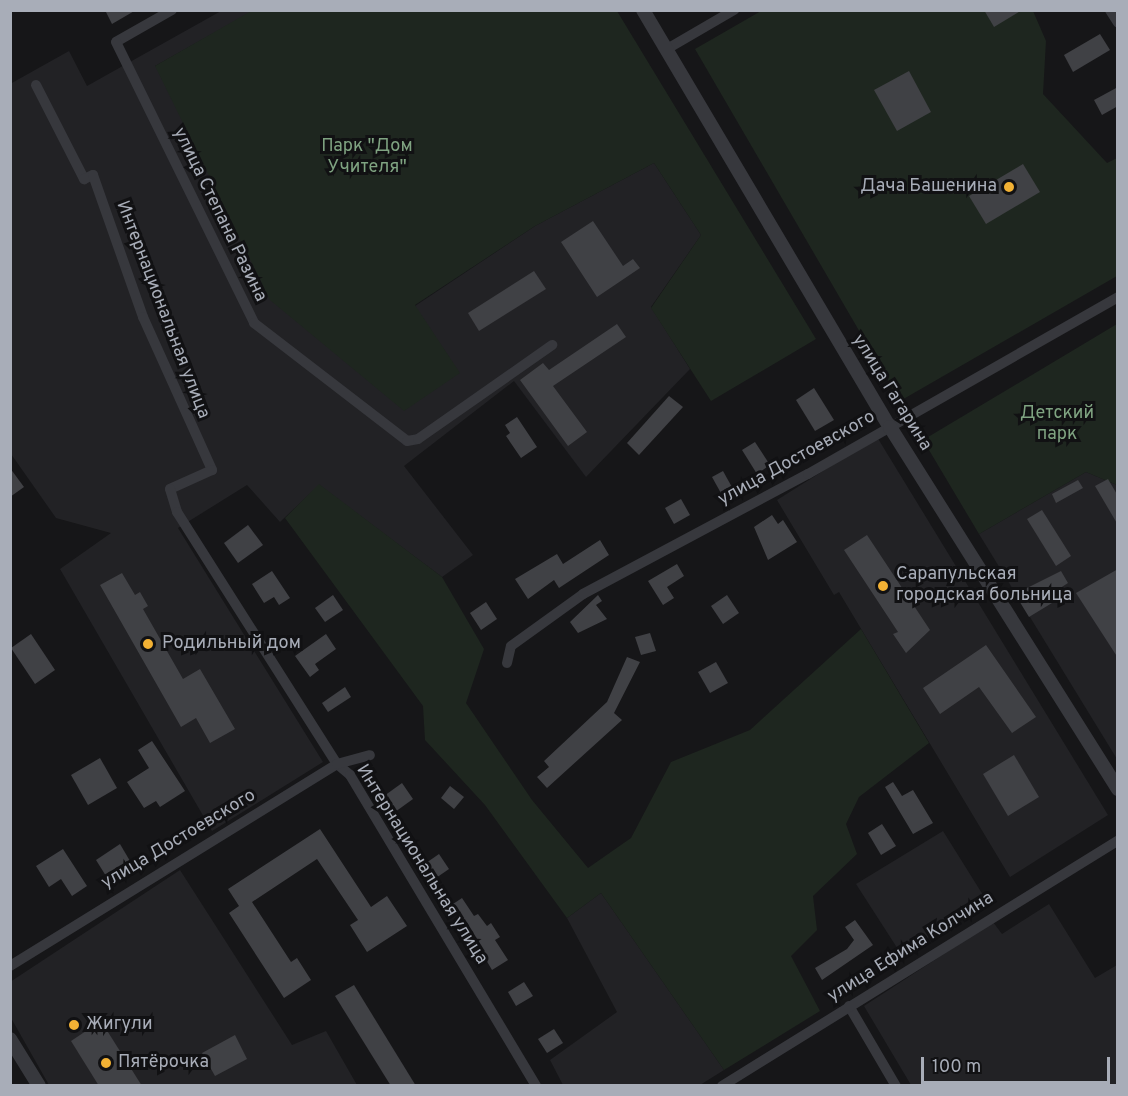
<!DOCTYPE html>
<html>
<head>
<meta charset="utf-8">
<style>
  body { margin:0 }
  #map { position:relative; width:1128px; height:1096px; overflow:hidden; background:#161618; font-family:Overpass,sans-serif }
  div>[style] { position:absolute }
  .built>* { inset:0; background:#222225 }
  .green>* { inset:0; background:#1e261f }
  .building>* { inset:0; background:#404145 }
  .minor>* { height:10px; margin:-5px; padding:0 5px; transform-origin:5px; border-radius:5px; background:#37383d }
  .tertiary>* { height:14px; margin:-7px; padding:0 7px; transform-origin:7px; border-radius:7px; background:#37383d }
  .dots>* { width:16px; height:16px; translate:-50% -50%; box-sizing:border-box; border:3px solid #111113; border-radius:50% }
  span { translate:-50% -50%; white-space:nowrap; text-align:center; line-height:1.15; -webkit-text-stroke:6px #111113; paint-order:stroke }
  .park-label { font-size:18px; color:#7fa381 }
  .poi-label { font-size:18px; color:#a8adb8 }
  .right { translate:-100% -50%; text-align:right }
  .left { translate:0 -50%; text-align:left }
  .street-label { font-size:18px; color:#a8adb8 }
  .frame { position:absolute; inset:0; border:12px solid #a8adb8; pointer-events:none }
  .scale { position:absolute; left:921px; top:1057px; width:189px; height:27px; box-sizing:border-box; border:3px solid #a8adb8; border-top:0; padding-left:8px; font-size:18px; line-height:21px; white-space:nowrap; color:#a8adb8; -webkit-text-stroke:4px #111113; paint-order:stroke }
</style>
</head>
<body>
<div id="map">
  <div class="built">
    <div style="clip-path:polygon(221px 11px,253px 11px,155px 66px,415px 306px,535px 226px,654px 163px,701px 235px,651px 307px,690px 369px,586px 477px,514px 381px,404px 466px,473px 555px,442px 577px,319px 485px,280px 522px,247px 485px,178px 528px,323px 762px,212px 831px,60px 569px,111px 533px,56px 518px,11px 454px,10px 84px,69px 51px,87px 86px)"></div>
    <div style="clip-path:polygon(877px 437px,1108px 815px,1010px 877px,839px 592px,834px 595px,777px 500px)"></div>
    <div style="clip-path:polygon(1086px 472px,1117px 485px,1117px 759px,979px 534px)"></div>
    <div style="clip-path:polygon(943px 831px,983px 895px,903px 957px,856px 884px)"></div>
    <div style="clip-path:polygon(180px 870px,292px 1045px,326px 1031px,357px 1085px,49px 1085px,11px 1018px,10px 982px)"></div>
    <div style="clip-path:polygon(601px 893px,724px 1070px,700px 1085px,563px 1085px,550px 1060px,617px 1012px,567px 918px)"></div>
    <div style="clip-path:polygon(1049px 904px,1095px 978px,1117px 965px,1117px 1085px,911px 1085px,864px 1006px,993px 922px,1002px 934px)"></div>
  </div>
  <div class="green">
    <div style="clip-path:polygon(253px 10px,617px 11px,816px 339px,711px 401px,651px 308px,701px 235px,654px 163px,535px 226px,415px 305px,460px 373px,404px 411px,270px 300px,155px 66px)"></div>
    <div style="clip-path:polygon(761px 11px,1033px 11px,1046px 41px,1043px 94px,1107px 163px,1117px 158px,1117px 276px,900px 401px,695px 49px)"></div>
    <div style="clip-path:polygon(1117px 324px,1117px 485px,1086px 472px,979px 534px,923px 440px)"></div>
    <div style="clip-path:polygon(319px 484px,442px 577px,484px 649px,466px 703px,532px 800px,588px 868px,631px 838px,671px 762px,750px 730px,861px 629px,929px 743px,859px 797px,846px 824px,857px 854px,813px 896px,817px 930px,791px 956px,820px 1011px,724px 1070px,601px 893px,567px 918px,485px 805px,425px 740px,423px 706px,285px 518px)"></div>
  </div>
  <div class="building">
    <div style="clip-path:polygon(105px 10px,136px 10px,112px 24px)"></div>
    <div style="clip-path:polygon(984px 10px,1022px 10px,994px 27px)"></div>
    <div style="clip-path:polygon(1100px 34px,1110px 50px,1073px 72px,1064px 55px)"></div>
    <div style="clip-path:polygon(909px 71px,931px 112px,897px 131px,874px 90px)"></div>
    <div style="clip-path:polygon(1118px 87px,1118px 106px,1102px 115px,1094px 100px)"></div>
    <div style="clip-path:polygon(1023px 164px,1040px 192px,986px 224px,969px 196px)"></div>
    <div style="clip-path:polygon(593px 221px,623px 266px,633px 259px,640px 268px,597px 297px,561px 242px)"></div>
    <div style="clip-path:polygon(534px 271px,546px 289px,479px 331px,468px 313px)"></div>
    <div style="clip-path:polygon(617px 324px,626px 337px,553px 386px,587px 432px,568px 446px,520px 380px,543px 363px,549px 370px)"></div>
    <div style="clip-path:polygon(814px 388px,834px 420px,815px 431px,796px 400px)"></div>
    <div style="clip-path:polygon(669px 396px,683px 407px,639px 455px,627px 443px)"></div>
    <div style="clip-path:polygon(517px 417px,537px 447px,521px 458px,506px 436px,510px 433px,505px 425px)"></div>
    <div style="clip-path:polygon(755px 442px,770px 465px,757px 474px,742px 450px)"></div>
    <div style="clip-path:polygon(10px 468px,24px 487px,10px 497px)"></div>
    <div style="clip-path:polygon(723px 471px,733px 489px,722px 495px,712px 477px)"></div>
    <div style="clip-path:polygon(1108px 479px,1118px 496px,1118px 525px,1095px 486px)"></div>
    <div style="clip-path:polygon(1078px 480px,1083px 488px,1056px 503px,1052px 494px)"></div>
    <div style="clip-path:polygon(681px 499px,690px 515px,674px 524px,665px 508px)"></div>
    <div style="clip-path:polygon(1042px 510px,1071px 556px,1056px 566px,1027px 519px)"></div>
    <div style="clip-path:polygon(772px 515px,778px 524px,783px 520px,797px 542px,768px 560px,754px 527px)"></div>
    <div style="clip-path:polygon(248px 525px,263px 545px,238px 563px,224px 543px)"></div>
    <div style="clip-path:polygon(867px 535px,930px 630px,906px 653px,893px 634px,898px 632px,844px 550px)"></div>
    <div style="clip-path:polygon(600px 540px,609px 555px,559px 588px,554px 580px,528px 599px,515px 579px,557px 554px,563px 564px)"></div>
    <div style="clip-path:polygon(677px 564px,684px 576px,667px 587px,674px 598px,663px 605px,648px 581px)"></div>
    <div style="clip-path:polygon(1118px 569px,1118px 658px,1076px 593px)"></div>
    <div style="clip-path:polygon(272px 571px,290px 598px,279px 605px,274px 597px,264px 603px,252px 584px)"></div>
    <div style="clip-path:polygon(1061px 571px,1068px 583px,1048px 596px,1052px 603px,1029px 617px,1015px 594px)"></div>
    <div style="clip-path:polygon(122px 573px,135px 595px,140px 592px,148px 606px,143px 609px,183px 679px,200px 669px,235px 729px,210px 743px,196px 718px,181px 727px,100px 585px)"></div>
    <div style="clip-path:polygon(333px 595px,343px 610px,325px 622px,315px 608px)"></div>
    <div style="clip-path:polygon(598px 595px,602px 601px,596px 605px,607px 619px,578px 633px,570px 622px)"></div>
    <div style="clip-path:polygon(727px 595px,739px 613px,723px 624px,711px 606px)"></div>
    <div style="clip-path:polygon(486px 602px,497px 619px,481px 630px,470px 613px)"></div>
    <div style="clip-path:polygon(650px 633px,656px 651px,641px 655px,635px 637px)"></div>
    <div style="clip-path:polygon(31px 634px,55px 670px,35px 684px,11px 648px)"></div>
    <div style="clip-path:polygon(326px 634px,336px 649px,315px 664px,319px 670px,310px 677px,295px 656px)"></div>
    <div style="clip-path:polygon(986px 645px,1036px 717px,1012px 733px,979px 687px,940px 714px,923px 688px)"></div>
    <div style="clip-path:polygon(627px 657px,640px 662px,614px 713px,622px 720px,547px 788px,537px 777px,549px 767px,544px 761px,607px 702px)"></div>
    <div style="clip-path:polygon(716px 662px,728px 683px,710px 693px,698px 672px)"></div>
    <div style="clip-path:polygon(345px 687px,351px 697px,328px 712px,322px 703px)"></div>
    <div style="clip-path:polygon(152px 741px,185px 791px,160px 807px,156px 801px,144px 808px,127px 782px,149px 768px,138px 750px)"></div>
    <div style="clip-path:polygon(1014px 755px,1039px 797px,1008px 816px,983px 774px)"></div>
    <div style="clip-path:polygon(100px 758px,117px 788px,88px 805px,71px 775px)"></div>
    <div style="clip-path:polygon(893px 782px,902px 796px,913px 790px,933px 823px,913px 834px,885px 787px)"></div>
    <div style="clip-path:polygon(402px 783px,413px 799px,395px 812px,384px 796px)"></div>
    <div style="clip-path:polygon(450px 786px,464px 797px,454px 809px,441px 798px)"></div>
    <div style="clip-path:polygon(882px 824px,896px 846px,881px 855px,868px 833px)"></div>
    <div style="clip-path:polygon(320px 829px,371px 907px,387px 896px,407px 926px,367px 952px,350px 925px,358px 920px,317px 859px,252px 902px,291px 962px,297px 958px,311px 980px,284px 998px,229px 913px,239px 906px,228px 889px)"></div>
    <div style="clip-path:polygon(120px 844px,130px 861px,106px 876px,96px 860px)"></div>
    <div style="clip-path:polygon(63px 849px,87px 886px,72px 896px,61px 879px,49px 887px,36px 866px)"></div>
    <div style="clip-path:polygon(439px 854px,449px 869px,436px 878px,426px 863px)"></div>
    <div style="clip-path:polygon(462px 898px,474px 916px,478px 914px,487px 926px,491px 923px,500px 937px,495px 940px,508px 960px,492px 970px,453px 904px)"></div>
    <div style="clip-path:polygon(855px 920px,873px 945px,822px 980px,815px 968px,847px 949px,854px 940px,845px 927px)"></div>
    <div style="clip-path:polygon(524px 982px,533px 996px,516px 1006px,508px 992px)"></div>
    <div style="clip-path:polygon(354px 985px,416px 1086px,391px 1086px,335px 996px)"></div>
    <div style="clip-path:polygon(101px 1021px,142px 1086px,99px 1086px,71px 1041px)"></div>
    <div style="clip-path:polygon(554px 1029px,563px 1043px,547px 1053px,538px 1039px)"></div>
    <div style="clip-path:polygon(235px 1035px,247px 1059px,215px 1076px,202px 1053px)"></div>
  </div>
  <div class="minor">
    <div style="left:172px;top:10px;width:64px;rotate:150.3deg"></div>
    <div style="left:116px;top:42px;width:313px;rotate:63.8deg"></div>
    <div style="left:254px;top:323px;width:193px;rotate:37.6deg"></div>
    <div style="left:407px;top:441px;width:11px;rotate:-10deg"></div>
    <div style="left:418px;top:439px;width:164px;rotate:-35deg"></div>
    <div style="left:1110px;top:10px;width:15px;rotate:58deg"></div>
    <div style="left:667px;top:49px;width:78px;rotate:-30.2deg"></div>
    <div style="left:36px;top:85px;width:106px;rotate:62.9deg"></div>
    <div style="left:84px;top:179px;width:10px;rotate:-24deg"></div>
    <div style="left:93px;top:175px;width:151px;rotate:70.6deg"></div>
    <div style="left:143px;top:317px;width:168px;rotate:65.7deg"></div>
    <div style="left:212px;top:470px;width:46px;rotate:155.7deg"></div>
    <div style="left:170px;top:489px;width:24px;rotate:73deg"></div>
    <div style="left:177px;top:512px;width:299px;rotate:57.6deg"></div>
    <div style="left:337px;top:764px;width:17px;rotate:40deg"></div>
    <div style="left:350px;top:775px;width:362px;rotate:59.1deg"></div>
    <div style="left:507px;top:663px;width:17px;rotate:-77deg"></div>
    <div style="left:511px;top:646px;width:89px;rotate:-35.8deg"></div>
    <div style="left:583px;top:594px;width:255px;rotate:-28.1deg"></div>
    <div style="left:808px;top:474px;width:357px;rotate:-29.7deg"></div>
    <div style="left:10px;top:966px;width:384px;rotate:-31.7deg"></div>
    <div style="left:337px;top:764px;width:34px;rotate:-15deg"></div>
    <div style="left:849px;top:1006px;width:93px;rotate:59.6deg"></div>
    <div style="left:722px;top:1086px;width:466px;rotate:-31.8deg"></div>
  </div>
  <div class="tertiary">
    <div style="left:643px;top:10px;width:485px;rotate:59.4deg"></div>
    <div style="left:890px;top:427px;width:428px;rotate:57.8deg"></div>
    <div style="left:10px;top:1039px;width:55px;rotate:58.3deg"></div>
  </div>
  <div class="dots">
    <div style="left:1009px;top:187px;background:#f2b134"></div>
    <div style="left:883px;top:586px;background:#f2b134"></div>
    <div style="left:148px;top:644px;background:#f2b134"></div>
    <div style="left:74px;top:1025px;background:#f2b134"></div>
    <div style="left:106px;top:1063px;background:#f2b134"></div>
  </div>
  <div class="park-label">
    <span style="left:367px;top:158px">Парк "Дом<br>Учителя"</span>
    <span style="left:1057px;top:425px">Детский<br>парк</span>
  </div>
  <div class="poi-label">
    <span class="right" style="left:997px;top:187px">Дача Башенина</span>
    <span class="left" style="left:896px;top:586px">Сарапульская<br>городская больница</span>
    <span class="left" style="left:162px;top:644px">Родильный дом</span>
    <span class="left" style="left:86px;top:1025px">Жигули</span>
    <span class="left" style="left:118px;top:1063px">Пятёрочка</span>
  </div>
  <div class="street-label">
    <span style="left:219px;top:215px;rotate:64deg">улица Степана Разина</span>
    <span style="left:162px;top:310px;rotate:69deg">Интернациональная улица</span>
    <span style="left:891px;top:393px;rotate:58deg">улица Гагарина</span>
    <span style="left:797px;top:459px;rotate:-29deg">улица Достоевского</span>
    <span style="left:179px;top:840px;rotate:-31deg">улица Достоевского</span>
    <span style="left:421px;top:865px;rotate:58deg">Интернациональная улица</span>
    <span style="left:911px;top:948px;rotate:-32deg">улица Ефима Колчина</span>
  </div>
  <div class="frame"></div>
  <div class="scale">100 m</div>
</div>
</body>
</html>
